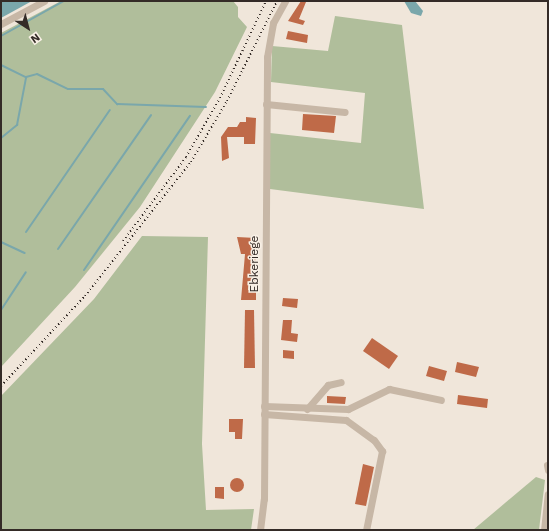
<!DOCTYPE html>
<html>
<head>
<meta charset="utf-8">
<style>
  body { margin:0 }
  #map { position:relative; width:549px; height:531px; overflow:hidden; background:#f0e6da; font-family:"Work Sans",sans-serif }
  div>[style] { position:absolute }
  .green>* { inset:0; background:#b0be9b }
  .water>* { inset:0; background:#7aa7ab }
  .stream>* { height:2px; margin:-1px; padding:0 1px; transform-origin:1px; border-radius:1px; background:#7aa7ab }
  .building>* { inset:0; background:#bf6a48 }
  .round { border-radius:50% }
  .minor>* { height:7px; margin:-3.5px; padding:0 3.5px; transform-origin:3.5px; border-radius:3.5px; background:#c7b7a6 }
  .rail>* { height:2px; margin-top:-1px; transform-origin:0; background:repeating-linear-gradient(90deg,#342b27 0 1px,transparent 0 4px) }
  span { translate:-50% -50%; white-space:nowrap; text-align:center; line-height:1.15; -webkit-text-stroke:3px #f8f0e5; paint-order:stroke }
  .street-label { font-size:12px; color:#342b27 }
  .frame { position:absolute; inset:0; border:2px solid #342b27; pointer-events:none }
  .north { position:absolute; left:8px; top:8px; width:40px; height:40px; -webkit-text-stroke:3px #f8f0e5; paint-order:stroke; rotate:144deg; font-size:11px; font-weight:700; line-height:16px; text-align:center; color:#342b27 }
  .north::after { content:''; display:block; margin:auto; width:14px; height:18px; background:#342b27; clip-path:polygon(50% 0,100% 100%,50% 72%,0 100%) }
</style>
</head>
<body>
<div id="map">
  <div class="green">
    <div style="clip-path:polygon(61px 1px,233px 1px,238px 7px,238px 17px,247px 27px,215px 92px,140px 207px,75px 287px,1px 367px,1px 33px)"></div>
    <div style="clip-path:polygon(335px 16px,402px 25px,424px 209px,270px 189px,270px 133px,361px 143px,365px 93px,271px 82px,272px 46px,328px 51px)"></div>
    <div style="clip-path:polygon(142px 236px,208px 237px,202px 444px,206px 510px,254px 509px,251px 530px,1px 530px,1px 396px,94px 299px)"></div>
    <div style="clip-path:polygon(536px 477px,545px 480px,539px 530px,473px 530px)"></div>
  </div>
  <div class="water">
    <div style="clip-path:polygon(1px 1px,32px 1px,1px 18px)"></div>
    <div style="clip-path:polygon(404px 1px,415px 1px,423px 11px,421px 16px,411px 13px)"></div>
  </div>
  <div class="stream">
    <div style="left:1px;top:36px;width:72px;rotate:-29.1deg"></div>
    <div style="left:1px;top:65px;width:28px;rotate:26deg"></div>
    <div style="left:26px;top:77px;width:11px;rotate:-15deg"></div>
    <div style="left:37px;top:74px;width:34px;rotate:26deg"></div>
    <div style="left:68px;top:89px;width:35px"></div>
    <div style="left:103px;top:89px;width:21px;rotate:47deg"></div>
    <div style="left:117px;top:104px;width:89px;rotate:1.9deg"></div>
    <div style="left:1px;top:138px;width:21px;rotate:-39deg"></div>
    <div style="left:17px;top:125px;width:48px;rotate:-79.2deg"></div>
    <div style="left:26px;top:232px;width:148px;rotate:-55.5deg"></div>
    <div style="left:1px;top:242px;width:26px;rotate:25deg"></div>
    <div style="left:58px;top:249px;width:163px;rotate:-55.2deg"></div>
    <div style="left:84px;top:270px;width:187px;rotate:-55.5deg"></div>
    <div style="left:1px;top:310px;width:45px;rotate:-56.7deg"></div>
  </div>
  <div class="building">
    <div style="clip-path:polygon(301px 1px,306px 2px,299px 19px,305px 21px,303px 25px,288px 21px)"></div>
    <div style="clip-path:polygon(288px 31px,308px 35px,307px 43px,286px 39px)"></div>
    <div style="clip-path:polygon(303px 114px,336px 116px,334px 133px,302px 130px)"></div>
    <div style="clip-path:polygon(246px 117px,256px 118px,255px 144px,244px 144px,244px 137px,227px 137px,229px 158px,222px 161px,221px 137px,228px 127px,237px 127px,240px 122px,246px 122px)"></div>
    <div style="clip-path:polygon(237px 237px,256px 238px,255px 281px,249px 281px,248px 290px,256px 290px,256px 300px,241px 300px,245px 254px,241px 254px)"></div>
    <div style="clip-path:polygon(283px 298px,298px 299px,297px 308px,282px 306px)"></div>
    <div style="clip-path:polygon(245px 310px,254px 310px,255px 368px,244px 368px)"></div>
    <div style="clip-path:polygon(283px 320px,292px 320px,291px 333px,298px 334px,297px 342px,281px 340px)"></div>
    <div style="clip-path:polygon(372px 338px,398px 356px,389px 369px,363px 351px)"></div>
    <div style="clip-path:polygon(283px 350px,294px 351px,294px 359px,283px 358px)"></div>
    <div style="clip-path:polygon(457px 362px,479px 367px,476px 377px,455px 372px)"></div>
    <div style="clip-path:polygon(429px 366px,447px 371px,444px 381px,426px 376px)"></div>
    <div style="clip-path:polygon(458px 395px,488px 399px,487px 408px,457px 404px)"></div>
    <div style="clip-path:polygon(327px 396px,346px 397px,345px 404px,327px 403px)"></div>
    <div style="clip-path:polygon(229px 419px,243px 419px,242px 439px,235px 439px,235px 432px,229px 432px)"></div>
    <div style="clip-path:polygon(363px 464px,374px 467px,366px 506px,355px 504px)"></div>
    <div class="round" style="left:230px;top:478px;width:14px;height:14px"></div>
    <div style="clip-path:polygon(215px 487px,224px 487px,224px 499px,215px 498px)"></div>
  </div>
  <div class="minor">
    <div style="left:1px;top:24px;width:49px;rotate:-28.1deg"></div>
    <div style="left:266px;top:104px;width:79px;rotate:5.8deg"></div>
    <div style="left:264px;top:406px;width:84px;rotate:2deg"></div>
    <div style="left:348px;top:409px;width:46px;rotate:-26deg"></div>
    <div style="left:389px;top:389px;width:53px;rotate:11.9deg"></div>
    <div style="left:307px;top:409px;width:32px;rotate:-49deg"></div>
    <div style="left:328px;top:385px;width:13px;rotate:-13deg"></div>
    <div style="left:264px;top:414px;width:82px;rotate:4.2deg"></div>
    <div style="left:346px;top:420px;width:34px;rotate:36deg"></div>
    <div style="left:374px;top:440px;width:14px;rotate:54deg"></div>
    <div style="left:382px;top:451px;width:81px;rotate:101.4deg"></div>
    <div style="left:547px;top:465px;width:5px;rotate:79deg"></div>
    <div style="left:260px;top:530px;width:31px;rotate:-83deg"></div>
    <div style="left:264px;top:499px;width:442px;rotate:-89.6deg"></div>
    <div style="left:267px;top:57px;width:35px;rotate:-80deg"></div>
    <div style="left:273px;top:23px;width:25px;rotate:-61deg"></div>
    <div style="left:544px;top:530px;width:36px;rotate:-84deg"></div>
  </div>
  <div class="rail">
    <div style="left:123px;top:241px;width:105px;rotate:-53.1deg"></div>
    <div style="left:186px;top:157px;width:68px;rotate:-60deg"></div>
    <div style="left:220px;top:98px;width:107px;rotate:-64.6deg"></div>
    <div style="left:1px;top:386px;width:123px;rotate:-47deg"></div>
    <div style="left:85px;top:296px;width:171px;rotate:-51.7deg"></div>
    <div style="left:191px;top:162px;width:71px;rotate:-59.5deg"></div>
    <div style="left:227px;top:101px;width:112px;rotate:-63.4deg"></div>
  </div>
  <div class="street-label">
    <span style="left:255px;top:264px;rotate:-90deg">Ebkeriege</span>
  </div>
  <div class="frame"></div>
  <div class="north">N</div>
</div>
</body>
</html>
